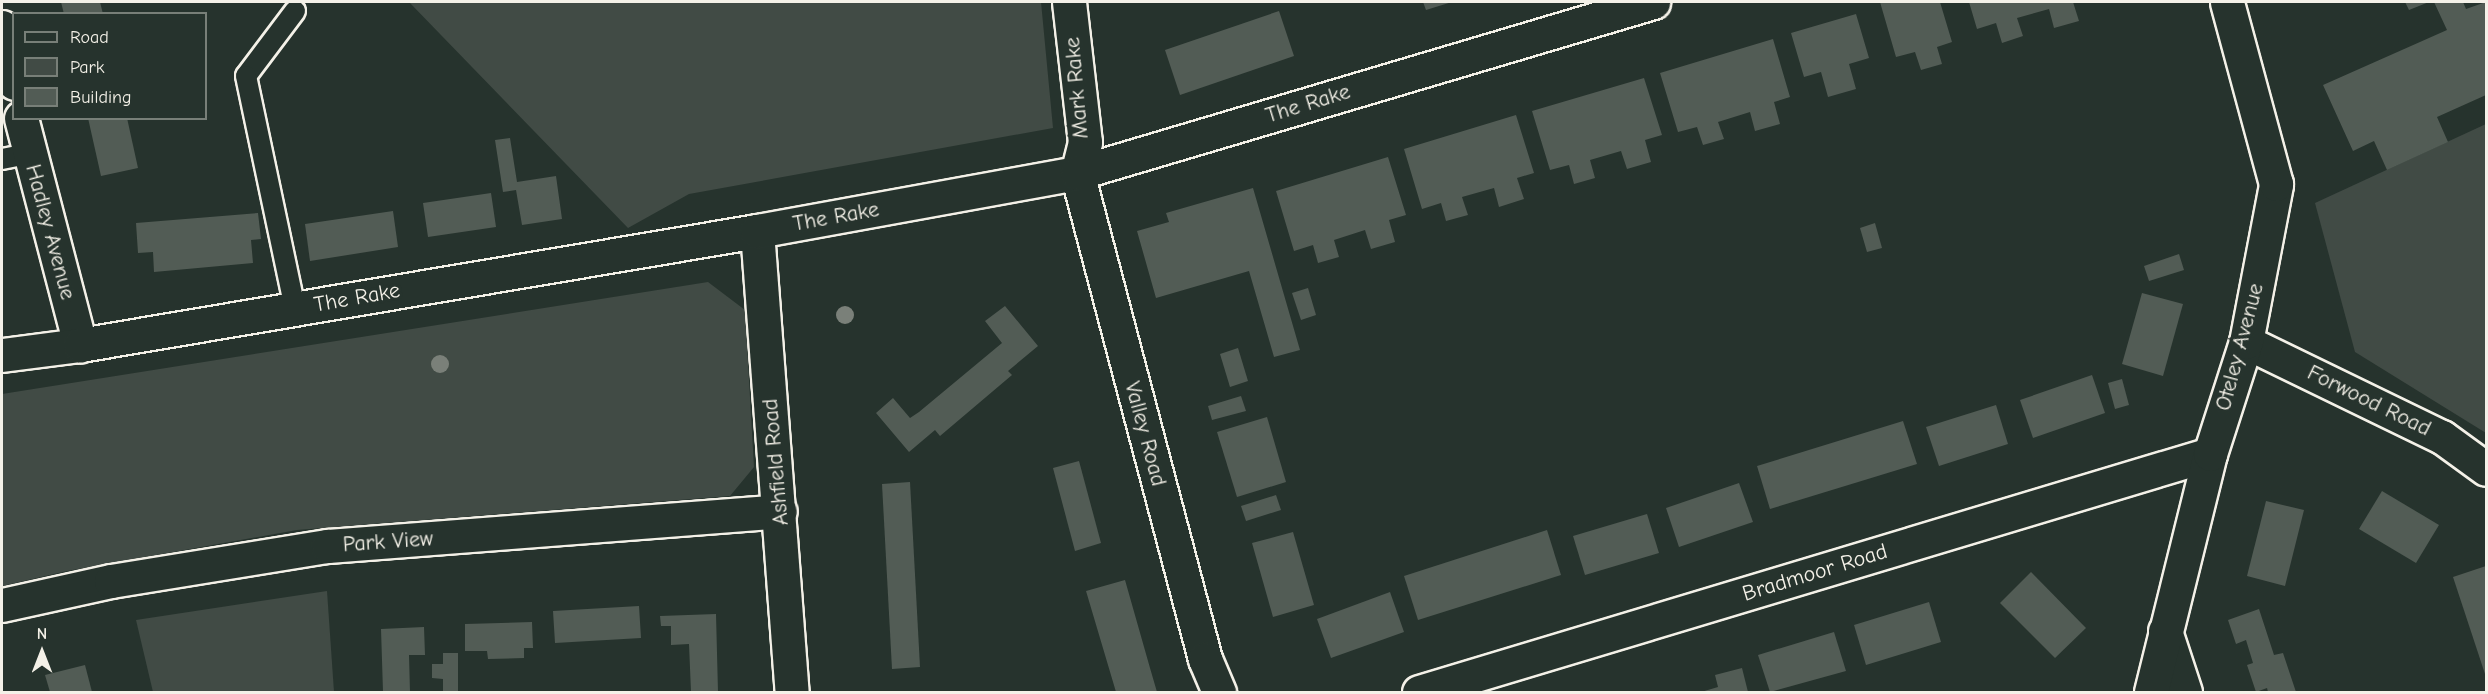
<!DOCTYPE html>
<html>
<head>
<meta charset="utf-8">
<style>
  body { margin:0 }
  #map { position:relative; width:2488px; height:694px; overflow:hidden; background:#26332d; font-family:"Comic Neue",sans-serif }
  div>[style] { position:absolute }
  .green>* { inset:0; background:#414b45 }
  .building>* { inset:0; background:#525c55 }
  .roads { filter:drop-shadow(2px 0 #f4f1e8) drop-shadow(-2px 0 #f4f1e8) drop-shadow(0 2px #f4f1e8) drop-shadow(0 -2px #f4f1e8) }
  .lane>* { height:20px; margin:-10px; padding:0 10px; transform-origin:10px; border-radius:10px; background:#26332d }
  .street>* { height:33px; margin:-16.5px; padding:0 16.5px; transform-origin:16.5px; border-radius:16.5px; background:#26332d }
  .trees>* { width:18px; height:18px; margin:-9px; border-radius:50%; background:#7a8079 }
  span { translate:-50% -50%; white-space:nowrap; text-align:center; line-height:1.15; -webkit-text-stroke:6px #26332d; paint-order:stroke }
  .street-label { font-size:22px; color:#f4f1e8 }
  .frame { position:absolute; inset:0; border:3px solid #f4f1e8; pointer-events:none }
  .legend { position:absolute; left:12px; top:12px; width:195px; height:108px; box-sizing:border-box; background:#26332d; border:2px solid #787f78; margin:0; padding:8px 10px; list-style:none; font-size:18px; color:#f4f1e8 }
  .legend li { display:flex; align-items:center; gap:12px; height:30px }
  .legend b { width:30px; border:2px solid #787f78 }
  .north { position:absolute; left:12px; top:622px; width:60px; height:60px; -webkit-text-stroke:4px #26332d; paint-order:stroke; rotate:0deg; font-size:16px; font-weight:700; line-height:24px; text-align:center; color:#f4f1e8 }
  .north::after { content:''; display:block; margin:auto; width:21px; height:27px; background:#f4f1e8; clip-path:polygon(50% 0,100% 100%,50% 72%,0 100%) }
</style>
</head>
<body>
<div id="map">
  <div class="green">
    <div style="clip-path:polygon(409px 2px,1041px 2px,1053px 128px,689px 194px,628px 228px)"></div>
    <div style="clip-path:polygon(2486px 124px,2486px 433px,2355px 352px,2315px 203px)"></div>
    <div style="clip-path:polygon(708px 282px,745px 310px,754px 467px,730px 496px,297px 530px,67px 571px,2px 586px,2px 394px)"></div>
    <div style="clip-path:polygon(327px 591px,334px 692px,153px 692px,136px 620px)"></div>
  </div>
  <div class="building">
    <div style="clip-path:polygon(61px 2px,100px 2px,103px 14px,64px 14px)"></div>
    <div style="clip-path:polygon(1423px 2px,1452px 2px,1426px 10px)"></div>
    <div style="clip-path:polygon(1880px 2px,1940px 2px,1952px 42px,1937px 47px,1942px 64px,1921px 70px,1915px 52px,1896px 57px)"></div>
    <div style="clip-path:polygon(1969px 2px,2073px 2px,2079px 21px,2054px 28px,2049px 9px,2017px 18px,2023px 36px,2002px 43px,1996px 23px,1977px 29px)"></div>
    <div style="clip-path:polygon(2405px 2px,2429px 2px,2409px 10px)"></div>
    <div style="clip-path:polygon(2434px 2px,2463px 2px,2466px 9px,2486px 2px,2486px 95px,2437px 117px,2448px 142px,2387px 170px,2374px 141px,2353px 151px,2323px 85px,2447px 30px)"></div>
    <div style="clip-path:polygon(1279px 11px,1294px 56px,1180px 95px,1165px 50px)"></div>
    <div style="clip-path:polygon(1856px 14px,1869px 58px,1849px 64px,1856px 89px,1828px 97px,1821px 72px,1804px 77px,1791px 33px)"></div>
    <div style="clip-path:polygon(1773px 39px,1790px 97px,1774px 102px,1780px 124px,1755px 131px,1750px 112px,1718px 122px,1724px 139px,1703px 145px,1697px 127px,1678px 132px,1660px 73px)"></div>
    <div style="clip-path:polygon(1644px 78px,1662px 135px,1645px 140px,1651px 162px,1627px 169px,1621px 151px,1590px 160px,1595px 178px,1574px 184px,1569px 165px,1550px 170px,1532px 111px)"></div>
    <div style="clip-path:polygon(1516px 115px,1534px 173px,1517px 178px,1524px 199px,1499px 207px,1494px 188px,1462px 197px,1468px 215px,1446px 221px,1441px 203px,1422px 209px,1404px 149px)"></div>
    <div style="clip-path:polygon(88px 118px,127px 118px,138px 168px,101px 176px)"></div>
    <div style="clip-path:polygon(510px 138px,517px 182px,556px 176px,562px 219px,522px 225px,516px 190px,503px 192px,495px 140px)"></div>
    <div style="clip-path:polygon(1388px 157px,1406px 215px,1389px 220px,1395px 242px,1371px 249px,1365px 230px,1334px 240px,1339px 257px,1318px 263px,1313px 245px,1294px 251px,1276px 191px)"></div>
    <div style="clip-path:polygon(1253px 188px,1300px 350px,1274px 357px,1249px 271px,1156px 298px,1137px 231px,1169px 222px,1166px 213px)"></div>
    <div style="clip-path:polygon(491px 193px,496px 227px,428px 237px,423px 203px)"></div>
    <div style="clip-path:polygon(393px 211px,398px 247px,310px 261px,305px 224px)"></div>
    <div style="clip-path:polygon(258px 213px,261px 239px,251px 240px,253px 263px,154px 272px,153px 252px,138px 253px,136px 223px)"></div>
    <div style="clip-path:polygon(1875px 223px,1882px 248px,1867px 252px,1860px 228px)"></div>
    <div style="clip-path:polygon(2179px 254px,2184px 270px,2149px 281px,2144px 266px)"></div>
    <div style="clip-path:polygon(1308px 288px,1316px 315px,1301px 320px,1292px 293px)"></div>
    <div style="clip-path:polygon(2142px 293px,2183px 304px,2163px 376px,2122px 364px)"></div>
    <div style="clip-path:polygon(1005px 306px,1038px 346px,1008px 371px,1012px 375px,940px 436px,935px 430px,909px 452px,876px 413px,893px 398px,910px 418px,919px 412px,1002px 343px,985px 321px)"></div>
    <div style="clip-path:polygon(1238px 348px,1248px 381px,1230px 387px,1220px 354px)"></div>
    <div style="clip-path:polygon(2092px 375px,2105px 413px,2033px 438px,2020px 400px)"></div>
    <div style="clip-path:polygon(2122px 379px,2129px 405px,2115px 409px,2108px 383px)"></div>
    <div style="clip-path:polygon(1241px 396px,1246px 411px,1212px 420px,1208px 406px)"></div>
    <div style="clip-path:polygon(1996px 405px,2008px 444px,1939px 466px,1926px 427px)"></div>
    <div style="clip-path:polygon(1267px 417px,1286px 482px,1237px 497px,1217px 432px)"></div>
    <div style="clip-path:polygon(1903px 421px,1917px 464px,1770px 509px,1757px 466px)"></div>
    <div style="clip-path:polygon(1079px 461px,1101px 543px,1075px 551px,1053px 468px)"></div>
    <div style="clip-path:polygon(910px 482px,920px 667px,892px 669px,882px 484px)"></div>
    <div style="clip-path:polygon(1739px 483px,1753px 522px,1679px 547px,1666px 508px)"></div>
    <div style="clip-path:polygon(2382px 491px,2439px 525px,2416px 563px,2359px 529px)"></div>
    <div style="clip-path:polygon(1276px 495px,1281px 510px,1246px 521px,1241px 506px)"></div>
    <div style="clip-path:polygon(2266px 501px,2304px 510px,2285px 586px,2247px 576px)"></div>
    <div style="clip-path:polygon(1647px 514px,1659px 553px,1585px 575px,1573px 536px)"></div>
    <div style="clip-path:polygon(1547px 530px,1561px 575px,1418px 620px,1404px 576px)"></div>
    <div style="clip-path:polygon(1293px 532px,1314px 605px,1273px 617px,1252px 543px)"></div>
    <div style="clip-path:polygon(2486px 566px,2486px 677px,2453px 577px)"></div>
    <div style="clip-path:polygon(2031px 572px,2086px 628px,2055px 658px,2000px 603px)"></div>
    <div style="clip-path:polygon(1125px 580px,1150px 668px,1157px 692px,1116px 692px,1086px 591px)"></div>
    <div style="clip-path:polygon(1390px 592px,1404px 632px,1331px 658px,1317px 619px)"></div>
    <div style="clip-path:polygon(1929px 602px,1941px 642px,1866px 665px,1854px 625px)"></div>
    <div style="clip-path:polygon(639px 606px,641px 638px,555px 643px,553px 611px)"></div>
    <div style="clip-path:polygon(2259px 609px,2274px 655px,2283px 653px,2296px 692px,2268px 692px,2267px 688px,2256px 692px,2247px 665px,2253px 663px,2246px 640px,2236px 644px,2228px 620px)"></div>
    <div style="clip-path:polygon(716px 614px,718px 692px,691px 692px,689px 644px,671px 645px,671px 626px,661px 626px,660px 616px)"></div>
    <div style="clip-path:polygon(532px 622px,533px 648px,524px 648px,524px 658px,488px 659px,487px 651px,465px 651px,465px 624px)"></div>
    <div style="clip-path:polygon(424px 627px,425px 655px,409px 655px,410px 692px,383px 692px,381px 629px)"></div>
    <div style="clip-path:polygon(1834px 632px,1846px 671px,1770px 692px,1758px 655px)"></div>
    <div style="clip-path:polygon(443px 653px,458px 653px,458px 691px,443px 691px,443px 679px,432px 678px,432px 664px,443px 664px)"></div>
    <div style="clip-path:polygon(85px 665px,92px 692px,50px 692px,45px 675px)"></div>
    <div style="clip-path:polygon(1742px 668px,1748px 692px,1701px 692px,1718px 687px,1715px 675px)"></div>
  </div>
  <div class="roads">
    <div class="lane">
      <div style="left:295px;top:11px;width:81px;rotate:127deg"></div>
      <div style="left:246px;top:76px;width:238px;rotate:78.1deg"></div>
      <div style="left:2px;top:159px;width:26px;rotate:-11deg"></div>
    </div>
    <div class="street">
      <div style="left:1069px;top:2px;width:141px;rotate:83.5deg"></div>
      <div style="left:1085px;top:142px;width:32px;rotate:104deg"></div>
      <div style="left:1077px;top:173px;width:503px;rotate:75.24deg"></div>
      <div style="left:1205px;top:659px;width:36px;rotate:67deg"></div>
      <div style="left:2px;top:27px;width:57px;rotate:77.9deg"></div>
      <div style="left:21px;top:118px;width:235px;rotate:75.4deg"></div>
      <div style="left:757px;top:231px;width:462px;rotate:85.7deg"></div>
      <div style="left:2246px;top:342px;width:218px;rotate:25.9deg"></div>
      <div style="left:2442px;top:437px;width:54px;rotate:36deg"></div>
      <div style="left:2px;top:355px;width:79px;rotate:-7.3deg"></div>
      <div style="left:80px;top:345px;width:687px;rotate:-9.56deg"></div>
      <div style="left:757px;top:231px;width:325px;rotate:-10.3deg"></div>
      <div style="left:1077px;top:173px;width:601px;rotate:-16.53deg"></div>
      <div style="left:2px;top:605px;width:112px;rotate:-12.4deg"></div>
      <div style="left:111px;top:581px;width:220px;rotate:-9.2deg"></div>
      <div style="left:328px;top:546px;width:453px;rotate:-4.4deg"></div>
      <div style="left:2165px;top:631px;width:64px;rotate:71.8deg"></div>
      <div style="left:1419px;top:692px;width:826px;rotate:-16.75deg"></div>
      <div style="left:2151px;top:692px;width:245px;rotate:-76.1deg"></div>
      <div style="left:2210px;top:454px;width:118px;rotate:-72.2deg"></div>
      <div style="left:2246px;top:342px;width:161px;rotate:-79.2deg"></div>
      <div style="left:2276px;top:184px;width:188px;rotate:-105.1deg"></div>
    </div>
  </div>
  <div class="trees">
    <div style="left:845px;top:315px"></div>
    <div style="left:440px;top:364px"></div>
  </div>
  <div class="street-label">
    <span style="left:1077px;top:88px;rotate:-95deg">Mark Rake</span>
    <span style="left:1308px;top:104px;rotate:-17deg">The Rake</span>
    <span style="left:836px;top:217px;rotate:-10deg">The Rake</span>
    <span style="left:50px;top:232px;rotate:75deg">Hadley Avenue</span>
    <span style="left:357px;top:298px;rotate:-10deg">The Rake</span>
    <span style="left:2240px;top:347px;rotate:-75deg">Oteley Avenue</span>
    <span style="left:2369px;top:401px;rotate:26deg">Forwood Road</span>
    <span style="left:1145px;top:434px;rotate:75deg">Valley Road</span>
    <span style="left:776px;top:462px;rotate:-95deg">Ashfield Road</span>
    <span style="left:388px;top:542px;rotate:-4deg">Park View</span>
    <span style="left:1815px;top:573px;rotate:-17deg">Bradmoor Road</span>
  </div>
  <div class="frame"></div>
  <ul class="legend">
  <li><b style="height:8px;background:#26332d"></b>Road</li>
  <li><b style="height:16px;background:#414b45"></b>Park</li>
  <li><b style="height:16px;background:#525c55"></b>Building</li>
  </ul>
  <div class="north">N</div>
</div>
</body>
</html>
